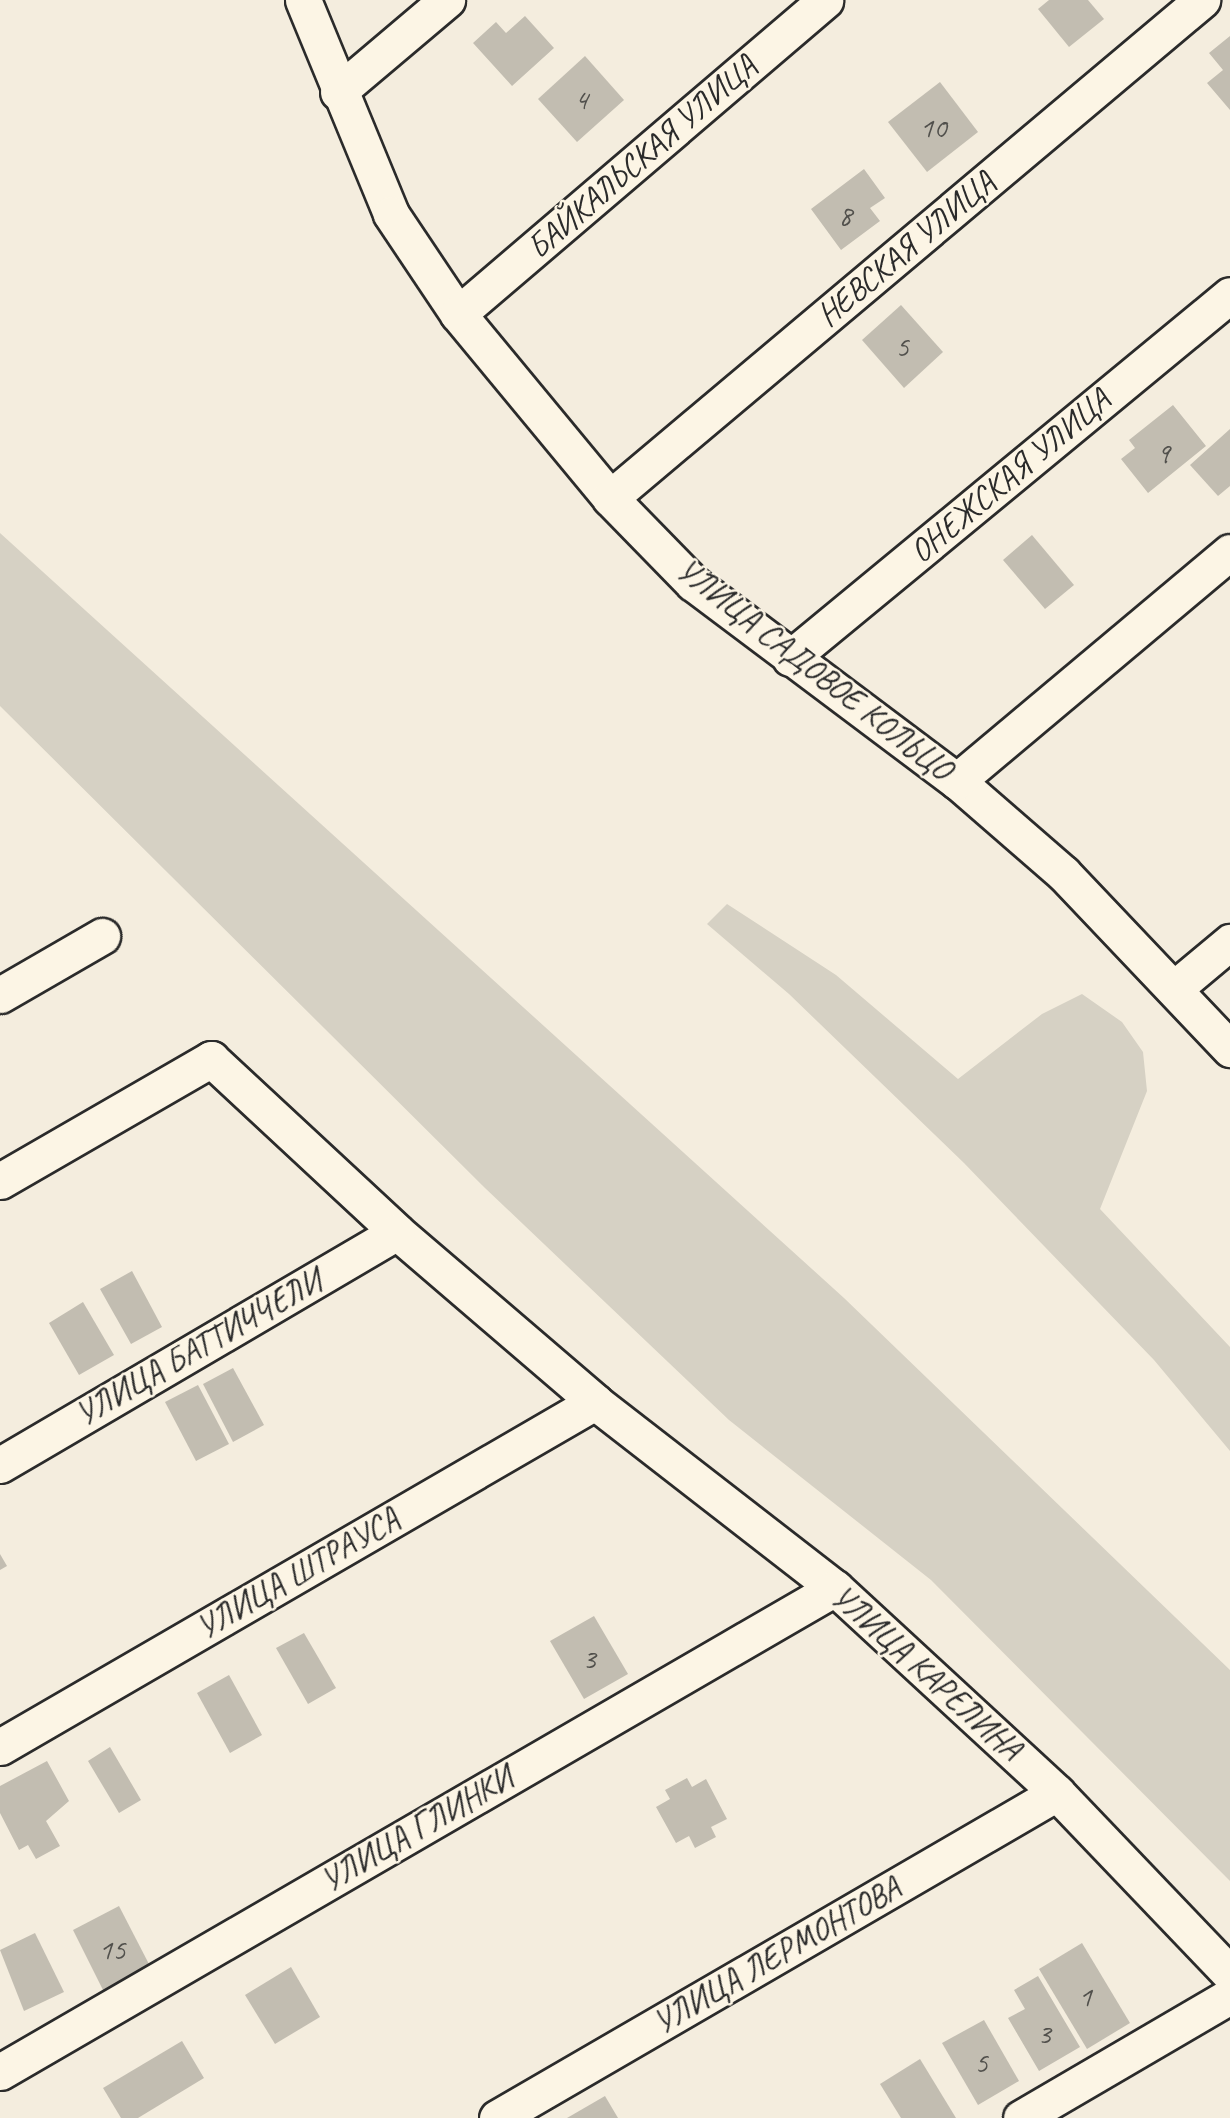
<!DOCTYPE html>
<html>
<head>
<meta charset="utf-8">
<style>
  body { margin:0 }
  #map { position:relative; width:1230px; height:2118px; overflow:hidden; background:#f4edde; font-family:Caveat,sans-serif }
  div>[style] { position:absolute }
  .green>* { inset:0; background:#d6d1c4 }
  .building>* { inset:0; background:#c2bdb1 }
  .roads { filter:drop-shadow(2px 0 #2b2b2b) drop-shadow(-2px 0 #2b2b2b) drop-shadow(0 2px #2b2b2b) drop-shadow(0 -2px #2b2b2b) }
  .street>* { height:35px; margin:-17.5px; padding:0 17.5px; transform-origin:17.5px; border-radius:17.5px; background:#fcf5e5 }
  span { translate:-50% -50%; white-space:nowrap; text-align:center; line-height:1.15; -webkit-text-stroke:5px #fcf5e5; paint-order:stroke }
  .number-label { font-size:30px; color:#51504c }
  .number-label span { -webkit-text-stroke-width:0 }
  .street-label { font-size:33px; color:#2b2b2b }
</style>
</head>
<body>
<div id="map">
  <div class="green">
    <div style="clip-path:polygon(0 533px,844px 1298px,1230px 1670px,1230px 1881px,931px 1580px,729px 1420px,485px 1188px,0 706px)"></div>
    <div style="clip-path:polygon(727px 904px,836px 975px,958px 1079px,1042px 1014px,1082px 994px,1122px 1022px,1143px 1052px,1147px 1091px,1100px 1209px,1230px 1347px,1230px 1451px,1154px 1360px,964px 1163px,789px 994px,707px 924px)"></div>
  </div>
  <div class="building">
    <div style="clip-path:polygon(1049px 0,1088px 0,1104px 19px,1069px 47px,1038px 9px)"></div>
    <div style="clip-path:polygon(525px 16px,554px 48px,512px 86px,473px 43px,496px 22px,506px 33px)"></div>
    <div style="clip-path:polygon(1230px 36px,1230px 110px,1207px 83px,1223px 70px,1209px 53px)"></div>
    <div style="clip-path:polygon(585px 56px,624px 100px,577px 142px,538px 99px)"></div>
    <div style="clip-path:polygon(940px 82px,978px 132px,927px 172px,888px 122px)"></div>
    <div style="clip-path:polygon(864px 169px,885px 198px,870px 208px,880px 221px,841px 250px,811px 209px)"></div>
    <div style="clip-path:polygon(901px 305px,943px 352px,904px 388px,862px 340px)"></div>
    <div style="clip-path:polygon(1173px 405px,1206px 446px,1148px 493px,1121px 459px,1135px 448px,1129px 440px)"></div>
    <div style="clip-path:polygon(1230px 429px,1230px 486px,1218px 496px,1190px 465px)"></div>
    <div style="clip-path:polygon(1032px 535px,1074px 585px,1045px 609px,1003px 560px)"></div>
    <div style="clip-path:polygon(132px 1271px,162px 1327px,131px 1344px,100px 1289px)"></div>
    <div style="clip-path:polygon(83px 1302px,114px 1355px,79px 1375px,49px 1323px)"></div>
    <div style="clip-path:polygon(233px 1368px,264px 1425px,233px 1442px,203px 1384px)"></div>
    <div style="clip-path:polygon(198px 1385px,229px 1444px,196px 1461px,165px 1402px)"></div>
    <div style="clip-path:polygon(0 1554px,7px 1566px,0 1570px)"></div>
    <div style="clip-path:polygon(594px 1616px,628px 1674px,584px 1699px,550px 1641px)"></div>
    <div style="clip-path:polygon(304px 1633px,336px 1688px,308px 1704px,276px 1648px)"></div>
    <div style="clip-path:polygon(229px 1675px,262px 1735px,230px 1753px,197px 1693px)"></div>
    <div style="clip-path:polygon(110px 1747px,141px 1800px,119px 1813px,88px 1761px)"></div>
    <div style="clip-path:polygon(47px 1761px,69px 1801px,46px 1821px,60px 1846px,36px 1859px,28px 1845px,19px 1850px,0 1813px,0 1786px)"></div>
    <div style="clip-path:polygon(687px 1778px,692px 1787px,706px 1779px,727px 1819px,711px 1827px,716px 1837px,695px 1848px,689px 1836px,676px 1843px,656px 1807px,670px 1799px,665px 1790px)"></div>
    <div style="clip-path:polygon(119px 1906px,151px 1968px,104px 1992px,73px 1930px)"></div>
    <div style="clip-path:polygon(35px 1933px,64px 1992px,24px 2011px,0 1950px)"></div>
    <div style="clip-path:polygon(1082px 1943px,1130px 2023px,1087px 2049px,1039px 1969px)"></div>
    <div style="clip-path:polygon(291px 1967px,320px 2017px,275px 2044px,245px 1995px)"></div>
    <div style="clip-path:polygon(1038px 1976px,1080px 2047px,1039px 2071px,1008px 2018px,1025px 2009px,1014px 1990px)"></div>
    <div style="clip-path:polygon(984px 2020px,1019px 2081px,978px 2105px,942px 2043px)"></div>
    <div style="clip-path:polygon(182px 2041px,204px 2078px,138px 2118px,121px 2118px,103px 2088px)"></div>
    <div style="clip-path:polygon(920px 2059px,956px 2118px,901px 2118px,880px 2084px)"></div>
    <div style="clip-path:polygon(605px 2096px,618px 2118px,567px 2118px)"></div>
  </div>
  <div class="roads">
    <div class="street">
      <div style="left:303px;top:0;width:231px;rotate:67.6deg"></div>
      <div style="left:391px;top:214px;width:120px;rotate:56.2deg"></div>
      <div style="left:458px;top:314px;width:239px;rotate:50.4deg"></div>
      <div style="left:610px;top:498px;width:119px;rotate:45.7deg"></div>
      <div style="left:693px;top:583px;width:330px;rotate:36.9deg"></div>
      <div style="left:957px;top:781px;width:140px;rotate:41deg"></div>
      <div style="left:1063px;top:873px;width:243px;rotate:46.5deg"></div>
      <div style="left:338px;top:92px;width:143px;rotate:-40.2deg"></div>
      <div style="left:458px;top:314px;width:483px;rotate:-40.5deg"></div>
      <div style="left:610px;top:498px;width:774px;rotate:-40.07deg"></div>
      <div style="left:790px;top:658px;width:570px;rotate:-39.52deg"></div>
      <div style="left:957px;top:781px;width:356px;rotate:-40deg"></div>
      <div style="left:1175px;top:988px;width:72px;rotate:-39.9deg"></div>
      <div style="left:0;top:995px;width:118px;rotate:-30deg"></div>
      <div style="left:0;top:1181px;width:244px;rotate:-30deg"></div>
      <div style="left:211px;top:1059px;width:254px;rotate:42.9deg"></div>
      <div style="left:397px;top:1232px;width:261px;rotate:40.6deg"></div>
      <div style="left:595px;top:1402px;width:304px;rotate:37.8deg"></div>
      <div style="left:835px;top:1588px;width:302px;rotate:42.7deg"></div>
      <div style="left:1057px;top:1793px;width:250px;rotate:46.3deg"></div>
      <div style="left:0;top:1465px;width:460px;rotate:-30.4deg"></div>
      <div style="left:0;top:1747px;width:688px;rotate:-30.11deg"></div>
      <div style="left:0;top:2072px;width:965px;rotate:-30.1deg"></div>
      <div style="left:497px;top:2118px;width:647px;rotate:-30.13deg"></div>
      <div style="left:1021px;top:2118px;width:242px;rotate:-30.3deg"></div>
    </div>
  </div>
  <div class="number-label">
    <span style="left:581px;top:99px">4</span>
    <span style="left:933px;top:127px">10</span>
    <span style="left:845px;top:215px">8</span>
    <span style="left:902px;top:346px">5</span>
    <span style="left:1163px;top:453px">9</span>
    <span style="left:589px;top:1658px">3</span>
    <span style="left:112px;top:1949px">15</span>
    <span style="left:1085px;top:1996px">1</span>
    <span style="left:1044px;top:2033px">3</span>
    <span style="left:981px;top:2062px">5</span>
  </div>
  <div class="street-label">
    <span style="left:642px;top:157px;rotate:-41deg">БАЙКАЛЬСКАЯ УЛИЦА</span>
    <span style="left:906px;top:249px;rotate:-40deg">НЕВСКАЯ УЛИЦА</span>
    <span style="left:1010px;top:476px;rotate:-40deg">ОНЕЖСКАЯ УЛИЦА</span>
    <span style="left:814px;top:670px;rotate:38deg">УЛИЦА САДОВОЕ КОЛЬЦО</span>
    <span style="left:199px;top:1348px;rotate:-30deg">УЛИЦА БАТТИЧЧЕЛИ</span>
    <span style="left:298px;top:1574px;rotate:-30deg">УЛИЦА ШТРАУСА</span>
    <span style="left:926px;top:1673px;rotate:42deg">УЛИЦА КАРЕЛИНА</span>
    <span style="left:417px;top:1830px;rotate:-30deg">УЛИЦА ГЛИНКИ</span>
    <span style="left:777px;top:1956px;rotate:-30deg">УЛИЦА ЛЕРМОНТОВА</span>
  </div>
</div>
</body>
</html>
